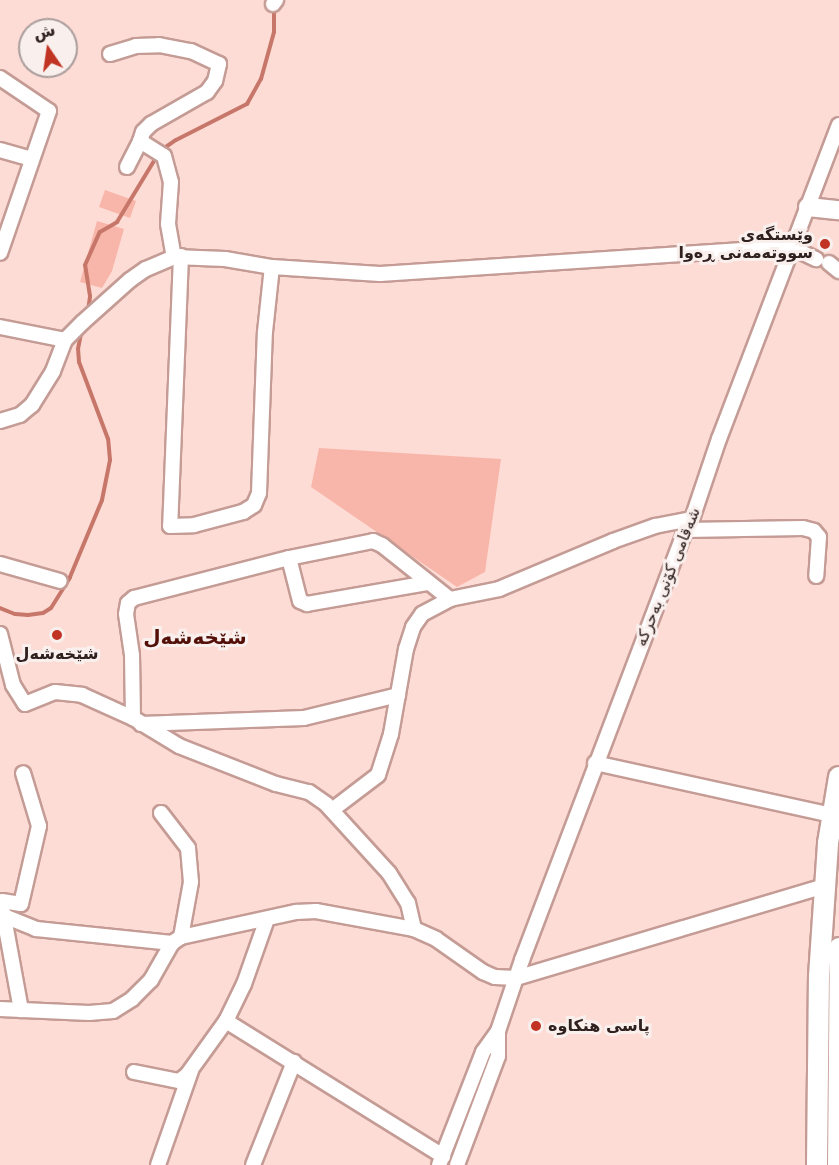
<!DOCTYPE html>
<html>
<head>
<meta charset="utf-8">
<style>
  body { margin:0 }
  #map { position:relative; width:839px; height:1165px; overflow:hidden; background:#fedcd6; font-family:"DejaVu Sans",Vazirmatn,sans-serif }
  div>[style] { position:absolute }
  .green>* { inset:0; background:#f8b6aa }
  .stream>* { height:4px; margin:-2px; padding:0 2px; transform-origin:2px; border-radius:2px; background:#c77769 }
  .roads { filter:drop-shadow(2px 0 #c49c95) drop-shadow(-2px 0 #c49c95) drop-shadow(0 2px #c49c95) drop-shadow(0 -2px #c49c95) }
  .minor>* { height:14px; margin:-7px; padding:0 7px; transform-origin:7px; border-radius:7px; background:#fff }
  .major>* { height:18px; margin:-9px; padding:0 9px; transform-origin:9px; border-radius:9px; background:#fff }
  .highway>* { height:20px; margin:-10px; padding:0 10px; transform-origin:10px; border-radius:10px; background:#fff }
  .dots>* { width:16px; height:16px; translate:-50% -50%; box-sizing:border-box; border:3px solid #f9f0ee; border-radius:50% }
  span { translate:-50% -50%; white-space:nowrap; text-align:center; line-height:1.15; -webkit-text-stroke:6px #f9f0ee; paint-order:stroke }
  .poi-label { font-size:16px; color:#30211e; font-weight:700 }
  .right { translate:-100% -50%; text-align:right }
  .left { translate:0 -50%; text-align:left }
  .street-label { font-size:16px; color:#30211e }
  .quarter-label { font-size:20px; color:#531008; font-weight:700 }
  .north { position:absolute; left:18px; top:18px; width:60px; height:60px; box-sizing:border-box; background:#f9f0ee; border:2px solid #a99d9b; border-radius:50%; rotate:347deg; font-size:16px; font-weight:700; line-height:24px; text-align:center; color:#30211e }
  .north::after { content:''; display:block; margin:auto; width:21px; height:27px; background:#c13423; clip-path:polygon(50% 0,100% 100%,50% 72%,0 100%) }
</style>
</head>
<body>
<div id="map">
  <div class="green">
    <div style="clip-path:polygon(105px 190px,136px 201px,130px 218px,99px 207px)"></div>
    <div style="clip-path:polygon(97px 221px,124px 229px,112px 271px,102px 288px,80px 282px)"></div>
    <div style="clip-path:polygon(319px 448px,501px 459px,485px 572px,457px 587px,311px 487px)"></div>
  </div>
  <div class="stream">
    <div style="left:88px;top:311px;width:15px;rotate:-82deg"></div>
    <div style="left:90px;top:296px;width:31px;rotate:-99deg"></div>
    <div style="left:85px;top:265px;width:36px;rotate:-66deg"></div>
    <div style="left:100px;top:232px;width:20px;rotate:-30deg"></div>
    <div style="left:117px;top:222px;width:83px;rotate:-58.8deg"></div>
    <div style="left:160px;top:151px;width:19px;rotate:-35deg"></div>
    <div style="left:176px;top:140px;width:80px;rotate:-26.9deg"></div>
    <div style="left:247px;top:104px;width:29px;rotate:-61deg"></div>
    <div style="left:261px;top:79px;width:49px;rotate:-74.5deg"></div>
    <div style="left:274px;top:32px;width:25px;rotate:-90deg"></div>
    <div style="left:0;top:608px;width:16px;rotate:22deg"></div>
    <div style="left:15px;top:614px;width:13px;rotate:4deg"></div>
    <div style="left:28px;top:615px;width:15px;rotate:-8deg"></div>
    <div style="left:43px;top:613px;width:9px;rotate:-32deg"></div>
    <div style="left:51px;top:608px;width:36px;rotate:-58deg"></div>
    <div style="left:70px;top:577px;width:83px;rotate:-67.4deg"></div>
    <div style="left:102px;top:500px;width:41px;rotate:-78.7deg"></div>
    <div style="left:110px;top:460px;width:21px;rotate:-95deg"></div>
    <div style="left:108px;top:439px;width:82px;rotate:-110.6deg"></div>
    <div style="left:79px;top:362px;width:13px;rotate:-94deg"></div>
    <div style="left:78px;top:349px;width:20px;rotate:-79deg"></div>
  </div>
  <div class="roads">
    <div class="minor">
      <div style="left:273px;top:4px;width:5px;rotate:-53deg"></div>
      <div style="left:110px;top:54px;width:27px;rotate:-17deg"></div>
      <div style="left:136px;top:46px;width:23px;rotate:-2deg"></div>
      <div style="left:159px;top:45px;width:33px;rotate:11deg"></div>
      <div style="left:191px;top:51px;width:31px;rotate:25deg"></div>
      <div style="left:219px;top:64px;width:17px;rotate:103deg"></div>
      <div style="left:215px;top:81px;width:14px;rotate:126deg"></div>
      <div style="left:207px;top:92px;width:64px;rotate:150.3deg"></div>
      <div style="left:151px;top:124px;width:11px;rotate:135deg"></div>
      <div style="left:143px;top:132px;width:9px;rotate:108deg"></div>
      <div style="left:0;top:78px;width:59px;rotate:34deg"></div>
      <div style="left:49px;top:111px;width:150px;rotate:109deg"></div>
      <div style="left:0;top:150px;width:33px;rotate:16deg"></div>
      <div style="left:127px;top:167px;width:29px;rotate:-63deg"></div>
      <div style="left:140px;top:141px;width:28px;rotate:32deg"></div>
      <div style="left:164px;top:156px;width:27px;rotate:75deg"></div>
      <div style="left:171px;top:182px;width:42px;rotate:94.1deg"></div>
      <div style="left:168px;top:224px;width:34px;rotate:80deg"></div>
      <div style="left:181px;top:256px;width:270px;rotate:92.3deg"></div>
      <div style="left:170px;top:526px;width:24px;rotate:-2deg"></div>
      <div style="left:194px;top:525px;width:51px;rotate:-14.9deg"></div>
      <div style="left:243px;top:512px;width:13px;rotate:-32deg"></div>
      <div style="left:254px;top:505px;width:13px;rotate:-67deg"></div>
      <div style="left:259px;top:493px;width:161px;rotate:-87.9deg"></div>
      <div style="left:265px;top:332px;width:65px;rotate:-83.9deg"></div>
      <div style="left:829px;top:263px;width:13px;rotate:39deg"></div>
      <div style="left:0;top:327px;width:66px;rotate:11.3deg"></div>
      <div style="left:0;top:421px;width:21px;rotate:-17deg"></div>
      <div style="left:20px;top:415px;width:16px;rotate:-40deg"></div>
      <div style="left:32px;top:405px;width:40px;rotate:-58deg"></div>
      <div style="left:53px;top:371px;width:33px;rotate:-69deg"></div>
      <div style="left:65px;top:340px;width:25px;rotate:-45deg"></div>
      <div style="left:83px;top:322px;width:63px;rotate:-41.8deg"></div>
      <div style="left:130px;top:280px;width:19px;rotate:-35deg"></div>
      <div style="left:146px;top:269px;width:30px;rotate:-23deg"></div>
      <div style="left:174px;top:257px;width:51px;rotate:2.2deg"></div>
      <div style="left:225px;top:259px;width:48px;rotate:9.7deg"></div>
      <div style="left:272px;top:267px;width:108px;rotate:3.7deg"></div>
      <div style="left:380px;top:274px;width:412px;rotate:-3.8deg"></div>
      <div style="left:791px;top:247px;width:28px;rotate:26deg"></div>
      <div style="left:685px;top:530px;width:118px;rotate:-1deg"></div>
      <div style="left:803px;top:528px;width:11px;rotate:15deg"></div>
      <div style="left:814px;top:531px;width:8px;rotate:50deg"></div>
      <div style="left:819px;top:537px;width:39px;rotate:94deg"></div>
      <div style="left:289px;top:558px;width:44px;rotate:75.7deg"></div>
      <div style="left:300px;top:601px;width:8px;rotate:23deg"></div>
      <div style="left:307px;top:604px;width:122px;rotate:-9.9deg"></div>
      <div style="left:0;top:564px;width:62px;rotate:15.8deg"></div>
      <div style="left:0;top:634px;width:53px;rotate:75.7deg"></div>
      <div style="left:13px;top:685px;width:22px;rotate:58deg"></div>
      <div style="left:25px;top:704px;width:32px;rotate:-22deg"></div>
      <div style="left:55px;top:692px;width:27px;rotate:6deg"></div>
      <div style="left:82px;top:695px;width:56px;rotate:24.3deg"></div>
      <div style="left:133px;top:718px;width:54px;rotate:31.3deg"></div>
      <div style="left:179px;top:746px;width:104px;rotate:21.4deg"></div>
      <div style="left:276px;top:784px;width:34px;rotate:14deg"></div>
      <div style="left:309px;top:792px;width:21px;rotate:35deg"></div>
      <div style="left:326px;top:804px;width:93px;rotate:47.6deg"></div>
      <div style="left:389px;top:873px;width:36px;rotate:58deg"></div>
      <div style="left:408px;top:903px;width:27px;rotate:77deg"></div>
      <div style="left:133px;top:718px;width:63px;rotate:-90.9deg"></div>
      <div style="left:132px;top:655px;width:41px;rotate:-98.3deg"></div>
      <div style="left:126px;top:614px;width:11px;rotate:-80deg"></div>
      <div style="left:128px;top:603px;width:8px;rotate:-40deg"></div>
      <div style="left:134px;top:598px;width:160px;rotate:-14.5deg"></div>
      <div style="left:289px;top:558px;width:86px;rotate:-11.4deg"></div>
      <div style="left:373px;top:541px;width:10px;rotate:24deg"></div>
      <div style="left:382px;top:545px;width:87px;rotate:38.5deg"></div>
      <div style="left:141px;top:724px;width:163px;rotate:-2.1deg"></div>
      <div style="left:304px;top:718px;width:97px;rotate:-13.7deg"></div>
      <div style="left:595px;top:763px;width:243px;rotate:12.4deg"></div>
      <div style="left:332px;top:810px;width:58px;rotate:-37.3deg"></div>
      <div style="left:378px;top:775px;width:43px;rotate:-72.4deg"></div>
      <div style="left:391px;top:734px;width:86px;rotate:-80deg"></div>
      <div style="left:406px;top:649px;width:23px;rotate:-72deg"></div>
      <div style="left:413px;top:627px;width:16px;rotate:-55deg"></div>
      <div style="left:422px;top:614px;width:32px;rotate:-28deg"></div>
      <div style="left:450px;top:599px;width:50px;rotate:-11.5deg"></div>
      <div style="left:499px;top:589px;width:124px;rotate:-22.8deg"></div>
      <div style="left:613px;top:541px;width:45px;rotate:-19.7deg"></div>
      <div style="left:655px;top:526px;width:38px;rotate:-11deg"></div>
      <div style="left:161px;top:813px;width:44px;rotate:52.4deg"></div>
      <div style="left:188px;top:848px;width:34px;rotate:85deg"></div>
      <div style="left:191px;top:882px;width:56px;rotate:100.3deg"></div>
      <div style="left:2px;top:901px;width:19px;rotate:9deg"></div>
      <div style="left:21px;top:904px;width:80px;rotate:-77deg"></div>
      <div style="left:39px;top:826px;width:55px;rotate:-106.8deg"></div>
      <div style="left:3px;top:912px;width:100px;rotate:79.6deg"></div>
      <div style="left:4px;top:916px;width:35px;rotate:22deg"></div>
      <div style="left:36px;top:929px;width:137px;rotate:5.9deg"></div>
      <div style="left:0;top:1009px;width:89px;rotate:2.6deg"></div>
      <div style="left:89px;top:1013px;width:24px;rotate:-5deg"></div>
      <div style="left:113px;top:1011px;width:22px;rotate:-32deg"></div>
      <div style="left:132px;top:999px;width:27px;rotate:-45deg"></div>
      <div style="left:151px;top:980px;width:43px;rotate:-60.4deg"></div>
      <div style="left:172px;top:943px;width:11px;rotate:-34deg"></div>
      <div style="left:181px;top:937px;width:118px;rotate:-12.3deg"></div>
      <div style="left:296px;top:912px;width:20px;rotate:-3deg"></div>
      <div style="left:316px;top:911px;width:100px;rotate:10.4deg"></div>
      <div style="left:414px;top:929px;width:24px;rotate:24deg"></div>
      <div style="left:436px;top:939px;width:57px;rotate:35.1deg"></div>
      <div style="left:483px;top:972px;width:13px;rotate:23deg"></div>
      <div style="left:495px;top:977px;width:21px;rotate:3deg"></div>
      <div style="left:516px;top:978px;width:322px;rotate:-16.6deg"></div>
      <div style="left:226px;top:1021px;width:256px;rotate:31.9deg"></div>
      <div style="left:134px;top:1072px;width:46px;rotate:11.3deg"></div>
      <div style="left:179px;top:1081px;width:10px;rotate:-37deg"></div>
      <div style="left:187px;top:1075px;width:67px;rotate:-54.2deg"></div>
      <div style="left:226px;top:1021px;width:41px;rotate:-64.1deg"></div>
      <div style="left:244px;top:984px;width:69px;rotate:-70.5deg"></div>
      <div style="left:158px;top:1165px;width:100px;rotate:-70.7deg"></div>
      <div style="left:253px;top:1165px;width:111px;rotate:-68.3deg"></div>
      <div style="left:439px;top:1165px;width:121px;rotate:-68.7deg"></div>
      <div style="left:483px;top:1052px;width:26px;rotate:-54deg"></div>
      <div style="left:457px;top:1165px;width:116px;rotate:-69.4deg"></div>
      <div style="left:498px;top:1056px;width:25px;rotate:-90deg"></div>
      <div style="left:498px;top:1031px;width:75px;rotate:-71.3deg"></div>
      <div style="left:522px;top:960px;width:460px;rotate:-69.2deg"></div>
      <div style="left:685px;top:530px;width:13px;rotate:-58deg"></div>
      <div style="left:692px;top:519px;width:84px;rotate:-71.4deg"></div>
      <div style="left:719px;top:439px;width:336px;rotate:-69.1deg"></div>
    </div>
    <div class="major">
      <div style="left:808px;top:207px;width:31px;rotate:6deg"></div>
      <div style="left:837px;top:1165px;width:218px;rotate:-89.5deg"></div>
    </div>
    <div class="highway">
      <div style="left:817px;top:1165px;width:189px;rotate:-89.4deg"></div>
      <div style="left:819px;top:976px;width:133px;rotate:-86.1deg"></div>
      <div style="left:828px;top:843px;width:67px;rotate:-80.5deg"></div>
    </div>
  </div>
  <div class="dots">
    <div style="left:825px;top:244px;background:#c13423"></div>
    <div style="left:57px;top:635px;background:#c13423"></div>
    <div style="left:536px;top:1026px;background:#c13423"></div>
  </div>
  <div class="poi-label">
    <span class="right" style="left:813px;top:244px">وێستگەی<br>سووتەمەنی ڕەوا</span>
    <span style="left:57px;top:654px">شێخه‌شه‌ل</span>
    <span class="left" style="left:548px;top:1026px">پاسی هنكاوه‌</span>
  </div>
  <div class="street-label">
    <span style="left:668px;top:577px;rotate:-68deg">شەقامی کۆنی بەحرکە</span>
  </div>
  <div class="quarter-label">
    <span style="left:195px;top:637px">شێخەشەل</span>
  </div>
  <div class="north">ش</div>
</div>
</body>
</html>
